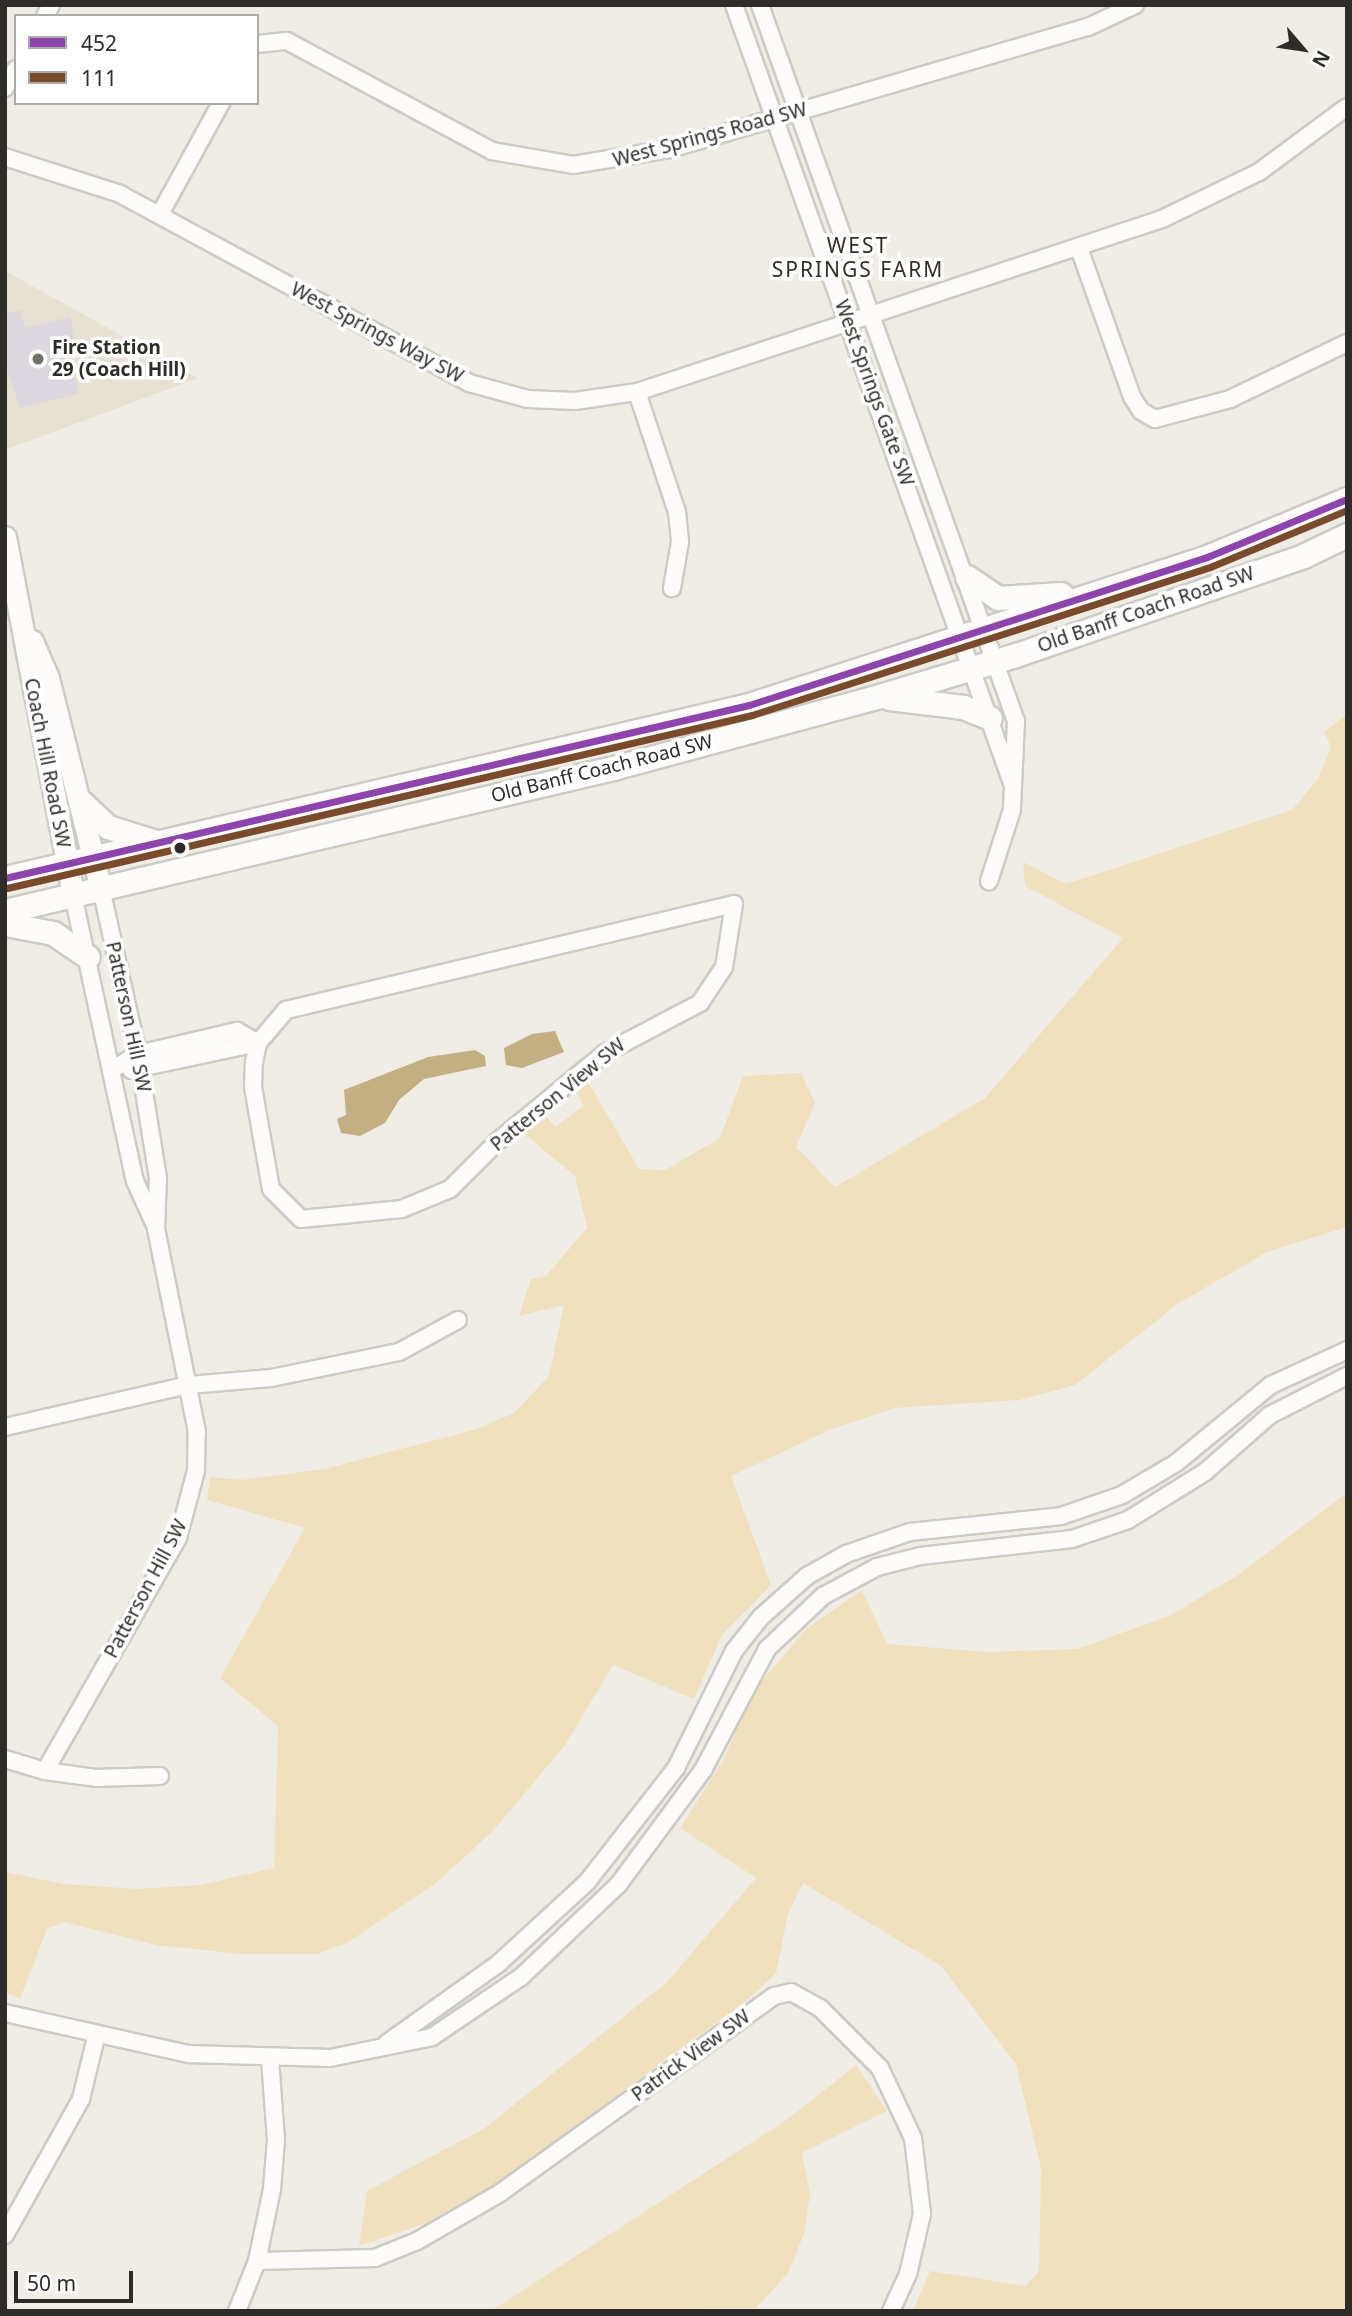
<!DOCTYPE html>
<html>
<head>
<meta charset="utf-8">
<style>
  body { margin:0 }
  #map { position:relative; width:1352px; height:2316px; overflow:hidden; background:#f0ede6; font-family:"Noto Sans",sans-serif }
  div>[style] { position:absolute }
  .built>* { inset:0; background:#e7e1d4 }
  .green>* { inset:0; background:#f0e0be }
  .water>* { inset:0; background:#c4af83 }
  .building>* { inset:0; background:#ddd8e0 }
  .roads { filter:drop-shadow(2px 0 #cccbc5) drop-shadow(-2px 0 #cccbc5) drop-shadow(0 2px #cccbc5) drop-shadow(0 -2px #cccbc5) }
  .minor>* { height:16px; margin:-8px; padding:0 8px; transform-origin:8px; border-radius:8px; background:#fdfcfb }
  .tertiary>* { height:21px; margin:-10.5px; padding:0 10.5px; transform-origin:10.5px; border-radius:10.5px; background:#fdfcfb }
  .secondary>* { height:23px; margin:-11.5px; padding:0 11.5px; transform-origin:11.5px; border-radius:11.5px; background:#fdfcfb }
  .bus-1>* { height:7px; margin:-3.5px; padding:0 3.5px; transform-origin:3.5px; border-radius:3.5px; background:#8e44ad }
  .bus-2>* { height:7px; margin:-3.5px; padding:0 3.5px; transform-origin:3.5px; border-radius:3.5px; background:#7a4b2a }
  .dots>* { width:19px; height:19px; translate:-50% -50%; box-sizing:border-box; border:4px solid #fff; border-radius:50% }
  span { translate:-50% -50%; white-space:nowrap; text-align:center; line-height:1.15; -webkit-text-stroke:7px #fff; paint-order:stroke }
  .street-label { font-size:19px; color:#2e2c28 }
  .poi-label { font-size:19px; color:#2e2c28; font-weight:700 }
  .left { translate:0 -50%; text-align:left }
  .neighbourhood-label { font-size:21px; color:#332e25; letter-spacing:2px }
  .frame { position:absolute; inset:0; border:7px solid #2e2c28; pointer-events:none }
  .legend { position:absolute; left:14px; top:14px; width:245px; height:91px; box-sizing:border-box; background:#fff; border:2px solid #ababa9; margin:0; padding:9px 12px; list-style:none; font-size:21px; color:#2e2c28 }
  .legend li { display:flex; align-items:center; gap:14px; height:35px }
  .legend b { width:35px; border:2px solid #ababa9 }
  .north { position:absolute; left:1268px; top:14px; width:70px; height:70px; -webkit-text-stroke:5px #fff; paint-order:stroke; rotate:119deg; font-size:19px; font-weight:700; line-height:28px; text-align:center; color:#2e2c28 }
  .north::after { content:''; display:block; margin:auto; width:24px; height:32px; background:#2e2c28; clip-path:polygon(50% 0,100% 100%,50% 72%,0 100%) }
  .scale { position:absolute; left:14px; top:2271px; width:119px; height:32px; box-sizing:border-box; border:4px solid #2e2c28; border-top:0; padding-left:9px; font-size:21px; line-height:24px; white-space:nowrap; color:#2e2c28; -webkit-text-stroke:5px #fff; paint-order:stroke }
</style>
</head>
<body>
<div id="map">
  <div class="built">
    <div style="clip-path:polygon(5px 271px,198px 378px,5px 450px)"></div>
  </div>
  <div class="green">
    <div style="clip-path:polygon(1347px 714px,1347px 1227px,1267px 1252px,1179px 1303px,1075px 1385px,1019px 1400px,895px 1408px,829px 1430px,731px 1476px,771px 1585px,722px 1635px,694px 1699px,613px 1665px,565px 1745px,492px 1832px,436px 1883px,347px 1943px,317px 1954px,242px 1954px,156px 1945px,64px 1922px,47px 1929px,20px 1999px,5px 1992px,5px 1872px,63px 1884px,137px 1889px,200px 1885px,274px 1868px,278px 1726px,220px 1678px,305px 1528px,207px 1500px,210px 1477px,241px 1480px,325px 1469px,477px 1429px,514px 1413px,549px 1376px,564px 1305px,519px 1316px,531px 1279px,546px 1276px,587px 1228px,575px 1176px,523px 1133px,546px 1116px,555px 1127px,584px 1106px,576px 1092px,588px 1082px,639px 1169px,665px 1170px,720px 1138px,743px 1076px,801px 1073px,815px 1103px,796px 1147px,835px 1187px,985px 1098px,1123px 938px,1025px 886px,1023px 862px,1066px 884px,1292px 810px,1318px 779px,1331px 747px,1324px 732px)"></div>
    <div style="clip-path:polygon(1347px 1493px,1347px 2311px,913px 2311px,930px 2271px,1026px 2286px,1039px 2271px,1041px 2168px,1016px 2064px,941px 1966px,803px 1883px,788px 1914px,776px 1973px,745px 2002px,489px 2188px,421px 2225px,359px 2246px,367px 2191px,485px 2128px,667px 1982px,756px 1878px,680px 1828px,724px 1759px,752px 1693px,805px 1630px,862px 1590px,887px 1644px,987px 1652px,1077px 1649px,1169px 1616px,1238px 1575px)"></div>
    <div style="clip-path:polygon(856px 2065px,887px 2111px,802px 2153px,810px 2194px,804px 2234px,788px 2273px,756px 2308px,491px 2311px,788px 2119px)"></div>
  </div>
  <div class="water">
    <div style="clip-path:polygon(555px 1031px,564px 1052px,522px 1068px,506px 1065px,504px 1048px,532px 1034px)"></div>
    <div style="clip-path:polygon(475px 1050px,485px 1056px,486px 1066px,424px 1079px,399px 1100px,385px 1123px,360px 1136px,341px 1133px,337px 1119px,346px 1115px,344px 1090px,428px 1057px)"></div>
  </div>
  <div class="building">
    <div style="clip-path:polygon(21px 310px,25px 328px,70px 317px,79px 356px,70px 358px,79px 394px,20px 408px,5px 366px,5px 314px)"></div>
  </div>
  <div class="roads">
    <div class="minor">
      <div style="left:734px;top:5px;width:826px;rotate:70.34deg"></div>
      <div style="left:760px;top:5px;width:760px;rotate:70.33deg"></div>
      <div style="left:1016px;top:721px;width:89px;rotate:92.6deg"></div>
      <div style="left:1012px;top:810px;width:75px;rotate:107.9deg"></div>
      <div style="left:45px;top:16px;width:13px;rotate:-61deg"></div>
      <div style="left:257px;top:44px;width:30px;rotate:-6deg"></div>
      <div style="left:287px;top:41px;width:233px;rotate:28.2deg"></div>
      <div style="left:492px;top:151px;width:82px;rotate:9.8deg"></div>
      <div style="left:573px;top:165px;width:98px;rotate:-9.4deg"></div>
      <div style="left:670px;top:149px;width:435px;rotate:-16.3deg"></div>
      <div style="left:1088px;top:27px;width:52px;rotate:-25.1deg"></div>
      <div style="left:5px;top:88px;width:22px;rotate:-60deg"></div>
      <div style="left:5px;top:157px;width:121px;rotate:17.8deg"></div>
      <div style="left:120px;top:194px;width:397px;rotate:28.4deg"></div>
      <div style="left:469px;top:383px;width:61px;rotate:15.2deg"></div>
      <div style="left:528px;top:399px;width:47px;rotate:2.4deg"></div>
      <div style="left:575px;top:401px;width:63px;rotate:-8.3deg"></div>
      <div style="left:637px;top:392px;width:553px;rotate:-18.24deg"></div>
      <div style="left:1162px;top:219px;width:108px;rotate:-25.9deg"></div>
      <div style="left:1259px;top:172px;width:109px;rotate:-36.5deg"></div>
      <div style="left:160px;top:214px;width:127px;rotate:-61.2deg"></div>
      <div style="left:1079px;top:248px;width:158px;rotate:70.4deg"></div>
      <div style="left:1132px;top:397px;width:17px;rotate:57deg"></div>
      <div style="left:1141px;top:411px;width:16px;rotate:30deg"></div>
      <div style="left:1155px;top:419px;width:78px;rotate:-14.9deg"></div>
      <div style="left:1230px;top:399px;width:130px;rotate:-25.6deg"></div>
      <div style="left:637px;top:392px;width:126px;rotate:71.6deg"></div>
      <div style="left:677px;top:512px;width:30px;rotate:84deg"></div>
      <div style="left:680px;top:542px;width:47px;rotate:99.9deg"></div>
      <div style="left:73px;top:895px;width:293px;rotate:77.8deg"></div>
      <div style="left:135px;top:1181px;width:46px;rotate:65.7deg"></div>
      <div style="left:734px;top:904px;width:64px;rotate:99deg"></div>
      <div style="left:724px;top:967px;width:43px;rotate:123.7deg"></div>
      <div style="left:700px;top:1003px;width:107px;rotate:152.2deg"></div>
      <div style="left:605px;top:1053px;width:139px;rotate:140.6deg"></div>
      <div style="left:498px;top:1141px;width:68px;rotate:135deg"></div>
      <div style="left:450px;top:1189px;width:52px;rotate:157.4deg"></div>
      <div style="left:402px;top:1209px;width:101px;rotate:174.3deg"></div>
      <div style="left:301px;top:1219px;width:42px;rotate:-135deg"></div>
      <div style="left:271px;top:1189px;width:104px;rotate:-100deg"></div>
      <div style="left:253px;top:1087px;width:24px;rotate:-88deg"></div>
      <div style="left:254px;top:1063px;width:20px;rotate:-79deg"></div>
      <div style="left:258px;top:1043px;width:43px;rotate:-49.7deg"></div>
      <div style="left:286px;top:1010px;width:460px;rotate:-13.3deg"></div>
      <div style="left:112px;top:1070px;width:31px;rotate:-32deg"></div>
      <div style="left:138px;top:1054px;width:102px;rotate:-13.1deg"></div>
      <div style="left:237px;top:1031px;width:24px;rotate:30deg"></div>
      <div style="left:131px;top:1070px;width:130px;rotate:-12deg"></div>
      <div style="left:5px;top:1427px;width:189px;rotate:-12.9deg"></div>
      <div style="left:189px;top:1385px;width:82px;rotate:-4.9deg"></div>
      <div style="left:271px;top:1378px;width:131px;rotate:-11.5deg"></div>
      <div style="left:399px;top:1352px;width:67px;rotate:-28.5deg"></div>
      <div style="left:5px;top:1759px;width:42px;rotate:16.7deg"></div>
      <div style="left:45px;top:1771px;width:268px;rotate:-60.3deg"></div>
      <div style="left:178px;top:1538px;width:69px;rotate:-75deg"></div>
      <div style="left:196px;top:1471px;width:39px;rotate:-89deg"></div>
      <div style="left:197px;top:1432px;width:207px;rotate:-101.4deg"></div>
      <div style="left:156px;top:1229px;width:51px;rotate:-87.8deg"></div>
      <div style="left:158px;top:1178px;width:126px;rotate:-99.2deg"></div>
      <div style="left:138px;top:1054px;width:169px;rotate:-102.6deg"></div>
      <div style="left:45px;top:1771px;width:51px;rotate:7.8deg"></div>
      <div style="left:96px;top:1778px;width:64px;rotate:-1.8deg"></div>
      <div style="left:5px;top:2013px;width:189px;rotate:12.6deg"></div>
      <div style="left:189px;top:2054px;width:141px;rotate:1.6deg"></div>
      <div style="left:330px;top:2058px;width:104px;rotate:-11.6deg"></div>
      <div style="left:432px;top:2037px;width:107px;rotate:-34deg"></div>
      <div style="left:521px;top:1977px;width:134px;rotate:-43.5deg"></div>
      <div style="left:618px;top:1885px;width:143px;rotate:-53.5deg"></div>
      <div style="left:703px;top:1770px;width:137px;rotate:-62.1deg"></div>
      <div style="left:767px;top:1649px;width:77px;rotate:-43.4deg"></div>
      <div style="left:823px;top:1596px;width:61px;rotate:-28.2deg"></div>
      <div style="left:877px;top:1567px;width:44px;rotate:-14.3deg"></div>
      <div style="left:920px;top:1556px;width:153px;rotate:-6.4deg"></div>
      <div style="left:1072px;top:1539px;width:59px;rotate:-18.7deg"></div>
      <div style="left:1128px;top:1520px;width:91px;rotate:-31.9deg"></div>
      <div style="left:1205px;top:1472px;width:86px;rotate:-41.2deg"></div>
      <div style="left:1270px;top:1415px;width:86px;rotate:-26.9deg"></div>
      <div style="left:387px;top:2043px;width:138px;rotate:-35.5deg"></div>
      <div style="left:499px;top:1963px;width:120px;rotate:-42.6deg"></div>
      <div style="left:587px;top:1882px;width:145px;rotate:-52deg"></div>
      <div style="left:676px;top:1768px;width:131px;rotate:-63.6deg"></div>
      <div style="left:734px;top:1651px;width:43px;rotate:-51.5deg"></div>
      <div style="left:761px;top:1617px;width:62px;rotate:-41.7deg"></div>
      <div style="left:807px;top:1576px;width:45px;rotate:-29.4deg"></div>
      <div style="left:846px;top:1554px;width:68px;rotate:-19deg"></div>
      <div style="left:910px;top:1532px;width:152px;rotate:-6deg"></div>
      <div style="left:1061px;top:1516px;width:65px;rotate:-19deg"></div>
      <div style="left:1122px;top:1495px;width:63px;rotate:-30.7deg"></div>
      <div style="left:1176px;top:1463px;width:123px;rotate:-39.4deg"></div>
      <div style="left:1271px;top:1385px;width:84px;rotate:-24.7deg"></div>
      <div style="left:5px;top:2235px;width:156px;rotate:-60.8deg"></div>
      <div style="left:81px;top:2099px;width:64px;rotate:-76.4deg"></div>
      <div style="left:257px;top:2261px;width:118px;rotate:-1.5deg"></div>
      <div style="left:375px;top:2258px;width:45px;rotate:-22deg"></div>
      <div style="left:417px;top:2241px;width:96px;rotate:-30deg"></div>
      <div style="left:500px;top:2193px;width:337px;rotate:-35.7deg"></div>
      <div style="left:774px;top:1996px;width:17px;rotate:-13deg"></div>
      <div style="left:791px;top:1992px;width:33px;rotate:29deg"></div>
      <div style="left:820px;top:2008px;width:85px;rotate:45deg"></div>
      <div style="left:880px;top:2068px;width:77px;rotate:64.8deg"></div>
      <div style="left:913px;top:2138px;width:77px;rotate:83.2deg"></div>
      <div style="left:922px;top:2214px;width:62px;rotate:103.1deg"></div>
      <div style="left:908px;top:2274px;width:41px;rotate:114.7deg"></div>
      <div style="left:237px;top:2311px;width:54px;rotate:-68.2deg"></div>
      <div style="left:257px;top:2261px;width:74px;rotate:-78.2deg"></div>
      <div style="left:272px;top:2189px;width:49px;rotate:-85.3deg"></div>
      <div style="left:276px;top:2140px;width:82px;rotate:-94.2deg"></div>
    </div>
    <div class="tertiary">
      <div style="left:5px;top:537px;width:364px;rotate:79.2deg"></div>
      <div style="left:32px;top:641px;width:40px;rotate:66.6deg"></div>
      <div style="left:48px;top:678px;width:218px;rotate:75.9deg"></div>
    </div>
    <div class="secondary">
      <div style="left:967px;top:577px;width:37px;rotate:34deg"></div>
      <div style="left:998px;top:598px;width:63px;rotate:-3.6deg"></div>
      <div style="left:889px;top:698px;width:75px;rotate:6.9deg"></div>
      <div style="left:963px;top:707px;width:29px;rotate:22deg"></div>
      <div style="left:80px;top:801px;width:38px;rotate:43deg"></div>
      <div style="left:108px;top:827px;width:47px;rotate:17.3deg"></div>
      <div style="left:5px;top:878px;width:764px;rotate:-13.09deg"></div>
      <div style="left:749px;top:705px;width:481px;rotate:-17.9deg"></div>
      <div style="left:1207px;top:557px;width:152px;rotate:-22.5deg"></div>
      <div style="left:5px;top:911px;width:629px;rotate:-13.24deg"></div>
      <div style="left:617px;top:767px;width:268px;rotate:-15.1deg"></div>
      <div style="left:876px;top:697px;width:143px;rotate:-16.7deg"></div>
      <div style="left:1013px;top:656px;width:307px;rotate:-19deg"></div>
      <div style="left:1303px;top:556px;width:49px;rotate:-25.5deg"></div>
      <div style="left:5px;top:924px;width:49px;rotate:10.6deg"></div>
      <div style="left:53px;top:933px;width:42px;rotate:34.4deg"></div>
    </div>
  </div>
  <div class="bus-1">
    <div style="left:5px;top:878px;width:764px;rotate:-13.09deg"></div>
    <div style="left:749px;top:705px;width:481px;rotate:-17.9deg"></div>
    <div style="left:1207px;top:557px;width:152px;rotate:-22.5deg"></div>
  </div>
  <div class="bus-2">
    <div style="left:7px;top:888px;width:765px;rotate:-13.07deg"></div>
    <div style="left:752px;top:715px;width:481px;rotate:-17.9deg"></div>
    <div style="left:1210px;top:567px;width:148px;rotate:-22.6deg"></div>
  </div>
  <div class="dots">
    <div style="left:38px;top:359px;background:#72706a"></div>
    <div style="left:180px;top:848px;background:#2e2c28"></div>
  </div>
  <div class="street-label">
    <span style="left:710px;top:135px;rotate:-15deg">West Springs Road SW</span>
    <span style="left:377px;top:333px;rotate:28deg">West Springs Way SW</span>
    <span style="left:874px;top:393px;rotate:70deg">West Springs Gate SW</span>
    <span style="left:1146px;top:610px;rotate:-19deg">Old Banff Coach Road SW</span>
    <span style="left:47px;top:763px;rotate:79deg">Coach Hill Road SW</span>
    <span style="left:602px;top:769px;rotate:-14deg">Old Banff Coach Road SW</span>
    <span style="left:128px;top:1017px;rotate:78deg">Patterson Hill SW</span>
    <span style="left:558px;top:1095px;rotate:-39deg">Patterson View SW</span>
    <span style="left:146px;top:1589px;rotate:-62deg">Patterson Hill SW</span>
    <span style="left:691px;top:2056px;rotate:-36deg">Patrick View SW</span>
  </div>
  <div class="poi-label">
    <span class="left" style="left:52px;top:359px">Fire Station<br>29 (Coach Hill)</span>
  </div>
  <div class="neighbourhood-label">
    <span style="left:858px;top:257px">WEST<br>SPRINGS FARM</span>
  </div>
  <div class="frame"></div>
  <ul class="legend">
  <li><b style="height:9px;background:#8e44ad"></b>452</li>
  <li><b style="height:9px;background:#7a4b2a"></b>111</li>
  </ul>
  <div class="north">N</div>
  <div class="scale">50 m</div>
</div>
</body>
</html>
